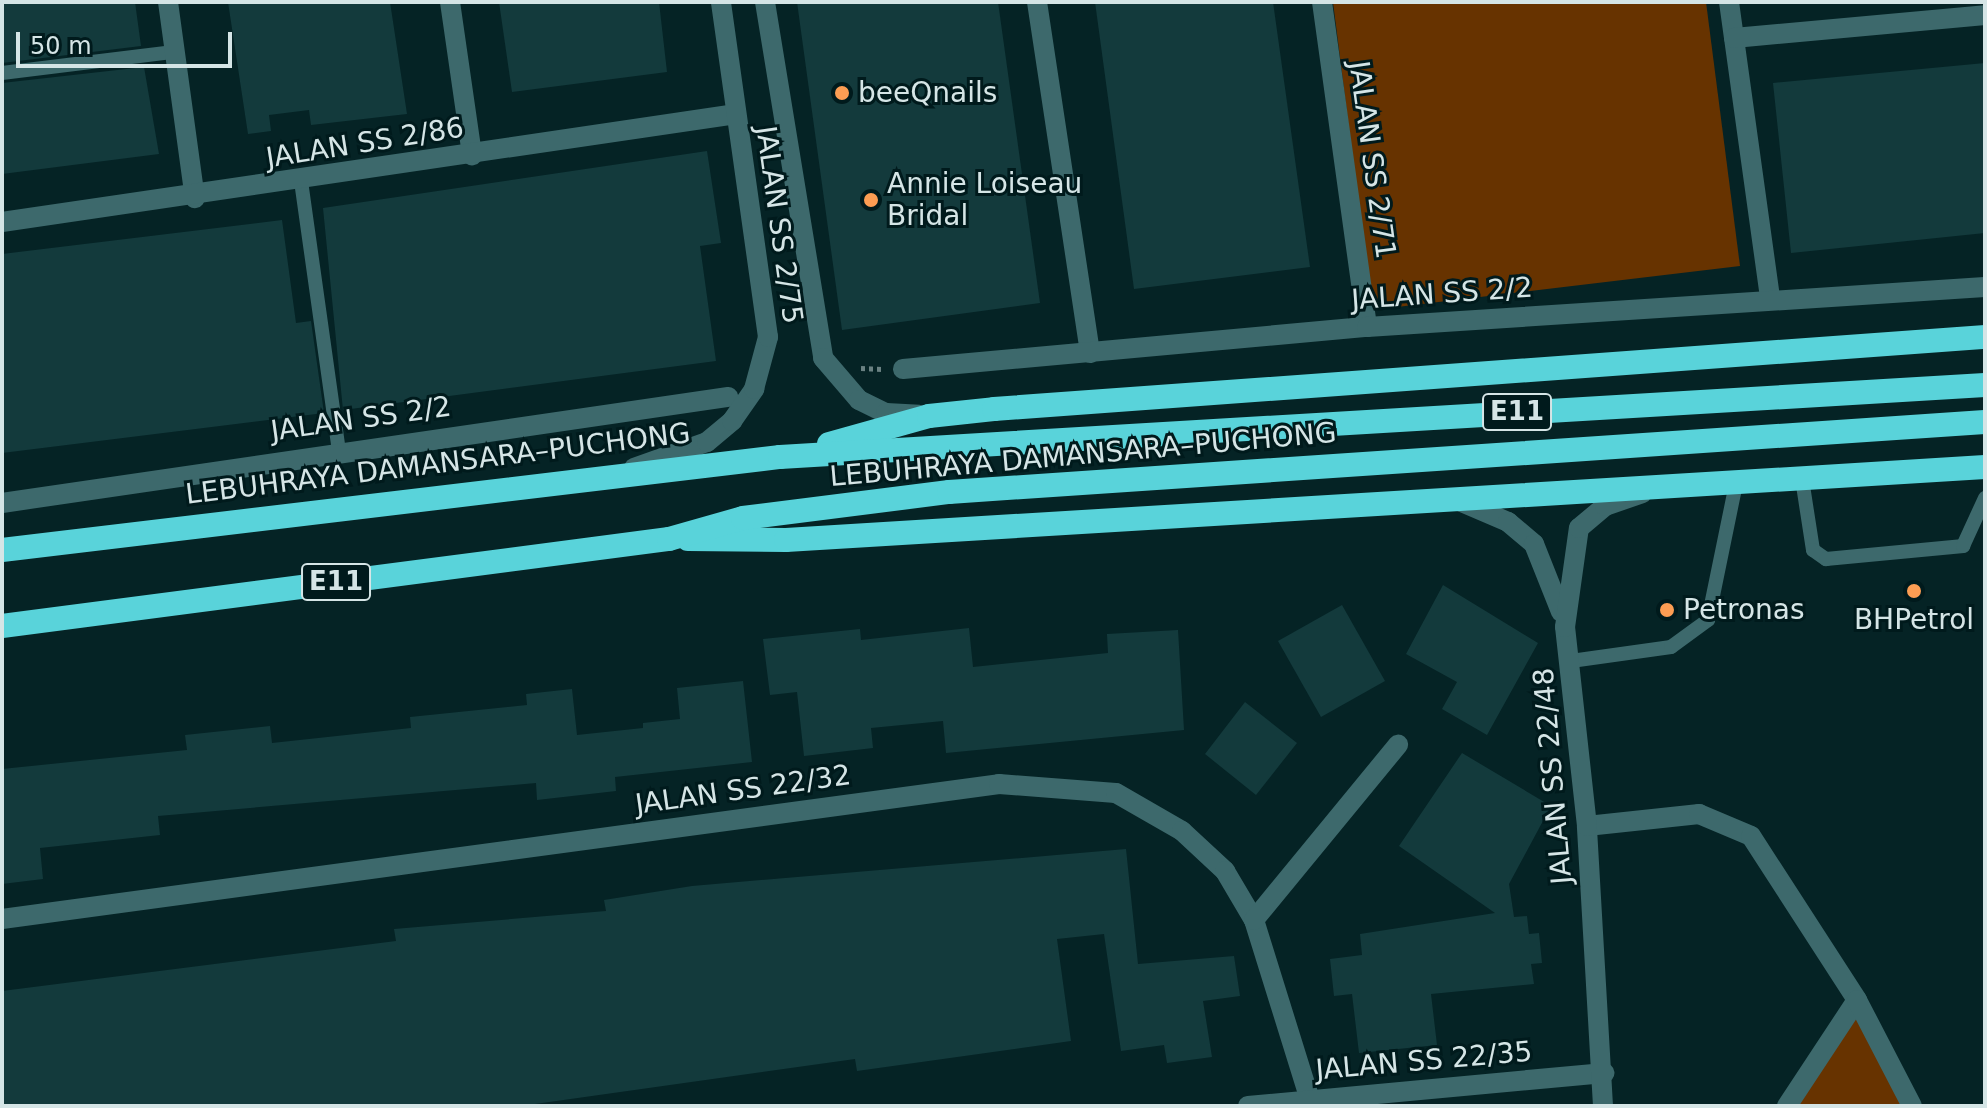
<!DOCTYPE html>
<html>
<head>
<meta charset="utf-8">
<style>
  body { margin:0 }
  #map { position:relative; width:1987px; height:1108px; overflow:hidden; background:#052325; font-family:"DejaVu Sans",sans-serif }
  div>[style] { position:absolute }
  .green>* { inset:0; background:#673300 }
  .building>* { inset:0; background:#133a3c }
  .path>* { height:5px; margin-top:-2.5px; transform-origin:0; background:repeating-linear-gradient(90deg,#6a8182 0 4px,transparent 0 8px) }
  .service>* { height:14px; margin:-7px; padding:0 7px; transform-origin:7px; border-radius:7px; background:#3d696c }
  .minor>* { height:20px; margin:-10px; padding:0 10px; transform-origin:10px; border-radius:10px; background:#3d696c }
  .tertiary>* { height:20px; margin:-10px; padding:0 10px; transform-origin:10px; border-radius:10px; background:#3d696c }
  .motorway>* { height:24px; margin:-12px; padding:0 12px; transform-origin:12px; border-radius:12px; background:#59d3da }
  .dots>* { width:22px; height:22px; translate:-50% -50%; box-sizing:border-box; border:4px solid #001a1c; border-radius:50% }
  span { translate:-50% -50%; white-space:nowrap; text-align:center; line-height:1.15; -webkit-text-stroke:6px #001a1c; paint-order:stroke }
  .shield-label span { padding:2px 6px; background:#001a1c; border:2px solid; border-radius:6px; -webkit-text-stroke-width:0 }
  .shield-label { font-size:26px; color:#d5e5e6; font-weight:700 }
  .poi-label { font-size:28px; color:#d5e5e6 }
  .left { translate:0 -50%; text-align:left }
  .street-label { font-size:28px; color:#d5e5e6 }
  .frame { position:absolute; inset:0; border:4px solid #d5e5e6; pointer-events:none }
  .scale { position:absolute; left:16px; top:32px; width:216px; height:36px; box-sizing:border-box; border:4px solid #d5e5e6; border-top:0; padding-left:10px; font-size:24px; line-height:28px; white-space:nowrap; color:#d5e5e6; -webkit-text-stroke:6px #001a1c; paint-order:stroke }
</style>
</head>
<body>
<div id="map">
  <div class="green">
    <div style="clip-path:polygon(1333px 2px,1706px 2px,1740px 266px,1372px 310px)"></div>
    <div style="clip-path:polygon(1858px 1007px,1909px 1106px,1791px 1106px)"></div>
  </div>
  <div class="building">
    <div style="clip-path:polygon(2px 2px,135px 2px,141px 46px,2px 63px)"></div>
    <div style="clip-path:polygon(228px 2px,390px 2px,407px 114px,311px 125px,309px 110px,269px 115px,271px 131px,248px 134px)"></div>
    <div style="clip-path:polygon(499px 2px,659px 2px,667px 72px,512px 92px)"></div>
    <div style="clip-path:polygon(797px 2px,998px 2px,1040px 303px,842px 330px)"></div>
    <div style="clip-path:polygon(1095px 2px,1273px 2px,1310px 267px,1134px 289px)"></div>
    <div style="clip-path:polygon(1985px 63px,1985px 233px,1791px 253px,1773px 83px)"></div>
    <div style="clip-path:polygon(144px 67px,159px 154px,2px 174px,2px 83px)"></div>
    <div style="clip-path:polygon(707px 151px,721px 243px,700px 246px,716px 361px,343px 410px,323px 208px)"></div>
    <div style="clip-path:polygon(282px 220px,296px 323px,311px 321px,324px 413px,2px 453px,2px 254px)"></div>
    <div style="clip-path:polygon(1443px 585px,1538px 643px,1487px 735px,1442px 709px,1457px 682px,1406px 654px)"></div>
    <div style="clip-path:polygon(1342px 605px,1385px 681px,1321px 717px,1278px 641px)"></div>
    <div style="clip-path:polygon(969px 628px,973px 667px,1108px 653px,1107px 634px,1178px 630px,1184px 730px,946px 753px,943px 721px,871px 728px,873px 748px,804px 756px,797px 692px,770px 695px,763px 639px,860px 629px,861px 640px)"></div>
    <div style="clip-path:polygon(743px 681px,752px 762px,615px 777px,616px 791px,537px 800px,536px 783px,158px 816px,160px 835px,40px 848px,43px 879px,2px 884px,2px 769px,187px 750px,185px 735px,270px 726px,272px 743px,411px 728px,410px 717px,527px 705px,526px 694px,572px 689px,577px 735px,643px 728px,643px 723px,680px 719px,677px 688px)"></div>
    <div style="clip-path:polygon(1245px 702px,1297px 743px,1256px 795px,1205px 754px)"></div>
    <div style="clip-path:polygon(1462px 753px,1551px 806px,1509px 884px,1514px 917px,1527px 916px,1529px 934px,1539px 933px,1542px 963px,1531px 964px,1534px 984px,1431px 994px,1437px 1045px,1359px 1053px,1352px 994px,1334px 996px,1330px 959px,1362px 955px,1360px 934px,1495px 913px,1399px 846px)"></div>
    <div style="clip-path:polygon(1126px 849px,1138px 964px,1234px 956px,1240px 996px,1203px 1001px,1212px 1057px,1167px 1063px,1164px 1045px,1121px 1051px,1104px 934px,1057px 939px,1071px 1041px,857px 1071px,855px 1059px,528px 1105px,2px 1106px,2px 991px,396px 941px,394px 929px,606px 911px,604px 900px,692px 886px)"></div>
  </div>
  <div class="path">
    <div style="left:861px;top:368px;width:21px;rotate:3deg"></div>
  </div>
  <div class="service">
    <div style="left:2px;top:73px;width:173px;rotate:-7deg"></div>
    <div style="left:301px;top:181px;width:272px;rotate:82deg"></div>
    <div style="left:1802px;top:479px;width:72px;rotate:81.2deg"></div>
    <div style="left:1813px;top:550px;width:16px;rotate:35deg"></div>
    <div style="left:1826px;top:559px;width:138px;rotate:-5.4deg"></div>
    <div style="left:1963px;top:546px;width:53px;rotate:-65.4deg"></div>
    <div style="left:1571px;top:661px;width:101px;rotate:-8deg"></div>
    <div style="left:1671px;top:647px;width:46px;rotate:-36.1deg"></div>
    <div style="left:1708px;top:620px;width:140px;rotate:-78.4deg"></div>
  </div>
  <div class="minor">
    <div style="left:168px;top:2px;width:198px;rotate:82.2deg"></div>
    <div style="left:450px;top:2px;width:155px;rotate:81.8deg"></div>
    <div style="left:1037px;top:2px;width:355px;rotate:81.4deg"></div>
    <div style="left:1322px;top:2px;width:328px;rotate:82.1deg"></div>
    <div style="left:1729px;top:2px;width:300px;rotate:82.1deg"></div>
    <div style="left:1734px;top:38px;width:252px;rotate:-5.2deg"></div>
    <div style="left:2px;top:222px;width:742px;rotate:-8.37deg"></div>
    <div style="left:903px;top:369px;width:466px;rotate:-5.2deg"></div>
    <div style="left:1367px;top:327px;width:619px;rotate:-3.7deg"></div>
    <div style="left:2px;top:503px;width:734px;rotate:-8.31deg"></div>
    <div style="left:1587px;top:826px;width:113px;rotate:-6.1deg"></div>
    <div style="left:1699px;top:814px;width:56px;rotate:22.9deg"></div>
    <div style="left:1751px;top:836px;width:195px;rotate:57.1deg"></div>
    <div style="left:2px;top:919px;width:1006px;rotate:-7.71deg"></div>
    <div style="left:999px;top:784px;width:117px;rotate:4.4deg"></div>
    <div style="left:1116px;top:793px;width:76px;rotate:29.9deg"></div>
    <div style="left:1182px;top:831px;width:59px;rotate:42.9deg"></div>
    <div style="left:1225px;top:871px;width:57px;rotate:59.4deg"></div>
    <div style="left:1254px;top:920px;width:189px;rotate:72.7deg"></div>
    <div style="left:1254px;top:920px;width:227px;rotate:-50.6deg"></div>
    <div style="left:1248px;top:1106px;width:358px;rotate:-5.3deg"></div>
    <div style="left:1787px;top:1106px;width:127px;rotate:-56.6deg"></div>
    <div style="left:1857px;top:1000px;width:119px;rotate:62.6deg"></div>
  </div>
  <div class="tertiary">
    <div style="left:765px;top:2px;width:361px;rotate:80.7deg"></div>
    <div style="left:823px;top:358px;width:55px;rotate:49.4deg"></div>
    <div style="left:859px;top:400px;width:30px;rotate:26deg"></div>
    <div style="left:886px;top:413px;width:33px;rotate:3deg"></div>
    <div style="left:634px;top:468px;width:77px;rotate:-19.6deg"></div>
    <div style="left:707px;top:442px;width:33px;rotate:-40deg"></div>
    <div style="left:732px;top:421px;width:39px;rotate:-55deg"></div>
    <div style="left:754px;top:389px;width:54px;rotate:-74.9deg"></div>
    <div style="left:768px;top:337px;width:338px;rotate:-98deg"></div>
    <div style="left:1457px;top:500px;width:56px;rotate:23.3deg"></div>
    <div style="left:1508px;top:522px;width:34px;rotate:40deg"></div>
    <div style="left:1534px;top:544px;width:73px;rotate:68.3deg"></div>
    <div style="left:1603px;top:1106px;width:280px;rotate:-93.3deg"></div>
    <div style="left:1587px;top:826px;width:200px;rotate:-96.3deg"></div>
    <div style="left:1565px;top:627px;width:100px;rotate:-82deg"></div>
    <div style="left:1579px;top:528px;width:34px;rotate:-40deg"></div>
    <div style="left:1605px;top:506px;width:39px;rotate:-19deg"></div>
  </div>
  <div class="motorway">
    <div style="left:829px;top:444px;width:104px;rotate:-15.6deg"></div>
    <div style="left:929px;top:416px;width:65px;rotate:-6.1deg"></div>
    <div style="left:994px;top:409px;width:994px;rotate:-4.16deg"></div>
    <div style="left:688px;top:539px;width:98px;rotate:0.6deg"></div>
    <div style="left:786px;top:540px;width:1201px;rotate:-3.48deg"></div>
    <div style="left:2px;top:550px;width:784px;rotate:-6.82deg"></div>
    <div style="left:780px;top:457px;width:1207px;rotate:-3.42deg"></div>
    <div style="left:2px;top:626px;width:673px;rotate:-7.43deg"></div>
    <div style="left:669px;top:539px;width:77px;rotate:-15.8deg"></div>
    <div style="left:743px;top:518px;width:208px;rotate:-7.2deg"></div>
    <div style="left:949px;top:492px;width:1038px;rotate:-3.87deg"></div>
  </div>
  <div class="dots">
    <div style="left:842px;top:93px;background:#fc9d53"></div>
    <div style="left:871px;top:200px;background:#fc9d53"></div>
    <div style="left:1914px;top:591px;background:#fc9d53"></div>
    <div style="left:1667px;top:610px;background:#fc9d53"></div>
  </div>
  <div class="shield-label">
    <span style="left:1517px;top:412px">E11</span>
    <span style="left:336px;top:582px">E11</span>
  </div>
  <div class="poi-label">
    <span class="left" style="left:858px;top:93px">beeQnails</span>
    <span class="left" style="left:887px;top:200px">Annie Loiseau<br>Bridal</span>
    <span class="left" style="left:1683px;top:610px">Petronas</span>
    <span style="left:1914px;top:620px">BHPetrol</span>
  </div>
  <div class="street-label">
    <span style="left:365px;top:143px;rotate:-9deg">JALAN SS 2/86</span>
    <span style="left:1372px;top:160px;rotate:82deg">JALAN SS 2/71</span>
    <span style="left:779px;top:225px;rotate:82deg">JALAN SS 2/75</span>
    <span style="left:1442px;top:294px;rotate:-4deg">JALAN SS 2/2</span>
    <span style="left:361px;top:419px;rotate:-8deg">JALAN SS 2/2</span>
    <span style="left:1083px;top:455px;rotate:-5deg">LEBUHRAYA DAMANSARA–PUCHONG</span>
    <span style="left:438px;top:464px;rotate:-7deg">LEBUHRAYA DAMANSARA–PUCHONG</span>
    <span style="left:1553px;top:776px;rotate:-95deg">JALAN SS 22/48</span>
    <span style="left:743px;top:790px;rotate:-8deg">JALAN SS 22/32</span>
    <span style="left:1424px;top:1061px;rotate:-5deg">JALAN SS 22/35</span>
  </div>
  <div class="frame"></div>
  <div class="scale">50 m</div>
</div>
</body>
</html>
